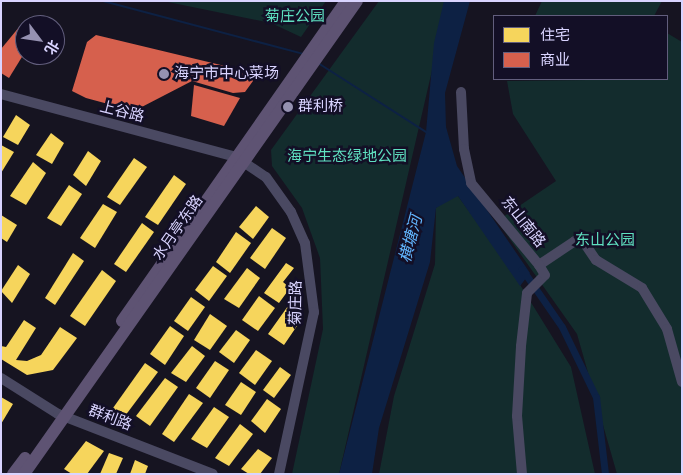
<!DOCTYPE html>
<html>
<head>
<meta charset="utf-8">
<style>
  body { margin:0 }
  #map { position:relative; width:683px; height:475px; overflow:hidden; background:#161421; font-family:Jost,"Noto Sans SC",sans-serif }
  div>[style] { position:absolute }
  .green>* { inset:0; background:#132c2d }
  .water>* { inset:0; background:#0d2144 }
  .homes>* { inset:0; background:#f6d55c }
  .shops>* { inset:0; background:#d6604d }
  .stream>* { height:2px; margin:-1px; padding:0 1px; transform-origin:1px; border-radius:1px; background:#0d2144 }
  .canal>* { height:7px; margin:-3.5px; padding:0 3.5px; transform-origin:3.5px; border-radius:3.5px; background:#0d2144 }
  .minor>* { height:10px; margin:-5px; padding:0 5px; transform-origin:5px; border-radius:5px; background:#4a4962 }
  .major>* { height:12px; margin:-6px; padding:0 6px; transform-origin:6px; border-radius:6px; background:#5e5373 }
  .dots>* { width:14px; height:14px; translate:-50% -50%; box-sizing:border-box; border:2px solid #130f26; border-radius:50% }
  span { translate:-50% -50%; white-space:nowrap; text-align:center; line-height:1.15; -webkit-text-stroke:5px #130f26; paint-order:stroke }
  .park-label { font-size:15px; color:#5fe0c0 }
  .poi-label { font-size:15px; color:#d9d4ff }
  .left { translate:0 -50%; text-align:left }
  .street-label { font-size:15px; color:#d9d4ff }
  .water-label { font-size:16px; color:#62b6ff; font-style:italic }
  .frame { position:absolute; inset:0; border:2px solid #d9d4ff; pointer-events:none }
  .legend { position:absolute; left:493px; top:15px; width:175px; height:65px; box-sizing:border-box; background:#130f26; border:1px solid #625e7d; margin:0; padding:6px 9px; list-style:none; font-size:15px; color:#d9d4ff }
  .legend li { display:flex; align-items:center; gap:10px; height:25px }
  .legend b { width:25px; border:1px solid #625e7d }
  .north { position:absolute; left:15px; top:15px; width:50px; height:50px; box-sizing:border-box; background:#130f26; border:1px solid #625e7d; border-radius:50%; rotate:121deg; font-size:14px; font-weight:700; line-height:20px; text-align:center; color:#d9d4ff }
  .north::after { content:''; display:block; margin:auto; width:18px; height:22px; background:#9591b1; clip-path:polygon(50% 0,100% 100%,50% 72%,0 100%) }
</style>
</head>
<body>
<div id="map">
  <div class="green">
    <div style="clip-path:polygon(163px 1px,326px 1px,301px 37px,271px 23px)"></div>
    <div style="clip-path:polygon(379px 1px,448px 1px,339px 474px,292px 474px,323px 329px,320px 258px,302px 208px,272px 166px,271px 150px)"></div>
    <div style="clip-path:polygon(542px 1px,662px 1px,654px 16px,535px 16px)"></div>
    <div style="clip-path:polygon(667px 33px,682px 42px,682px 474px,617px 474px,577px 334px,497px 221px,556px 181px,513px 114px,507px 81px,667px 79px)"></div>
    <div style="clip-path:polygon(451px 196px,458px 196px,506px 262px,571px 367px,595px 474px,379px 474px,394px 396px,435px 264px,436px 208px)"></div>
  </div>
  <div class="water">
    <div style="clip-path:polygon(444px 1px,470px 1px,445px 93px,446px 127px,457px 166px,530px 273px,520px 286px,458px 196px,436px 208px,430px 262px,379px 428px,372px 474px,339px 474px,426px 132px,434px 43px)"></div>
  </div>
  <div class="homes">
    <div style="clip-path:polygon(16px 115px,30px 125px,18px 145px,3px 137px)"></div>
    <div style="clip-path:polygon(51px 133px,64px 143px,52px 164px,36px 155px)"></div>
    <div style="clip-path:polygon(1px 145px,14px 152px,1px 173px)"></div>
    <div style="clip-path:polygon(88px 151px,101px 161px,86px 186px,73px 175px)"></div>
    <div style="clip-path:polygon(134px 158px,147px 167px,120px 205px,107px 197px)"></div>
    <div style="clip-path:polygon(33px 162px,46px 173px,26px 205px,10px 196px)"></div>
    <div style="clip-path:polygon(174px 175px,186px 184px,158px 225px,145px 217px)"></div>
    <div style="clip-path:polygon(69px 185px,82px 194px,61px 226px,47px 218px)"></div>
    <div style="clip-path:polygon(103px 204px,117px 212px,95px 248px,80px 238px)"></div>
    <div style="clip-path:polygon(256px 206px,269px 217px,253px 239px,239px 227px)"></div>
    <div style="clip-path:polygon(1px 215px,17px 225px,7px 242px,1px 238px)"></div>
    <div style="clip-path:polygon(142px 223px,154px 232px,126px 272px,114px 264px)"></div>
    <div style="clip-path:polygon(272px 228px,286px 238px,265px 269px,250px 258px)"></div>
    <div style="clip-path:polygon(236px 232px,251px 243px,230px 273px,216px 262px)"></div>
    <div style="clip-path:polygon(73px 253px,84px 261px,55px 305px,45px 298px)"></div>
    <div style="clip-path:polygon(286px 263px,294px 268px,283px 282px,290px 288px,279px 303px,264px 293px)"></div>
    <div style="clip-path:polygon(18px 265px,30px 274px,12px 303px,1px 291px)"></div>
    <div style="clip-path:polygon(213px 266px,227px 276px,209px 301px,195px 290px)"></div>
    <div style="clip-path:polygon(247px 268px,260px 278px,239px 308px,224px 299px)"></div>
    <div style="clip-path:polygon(102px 270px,116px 281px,85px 326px,70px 316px)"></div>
    <div style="clip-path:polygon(259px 296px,275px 308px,258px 331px,242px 320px)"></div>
    <div style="clip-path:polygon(191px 297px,205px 307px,188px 331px,174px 321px)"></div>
    <div style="clip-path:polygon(293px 299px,302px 305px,294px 319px,299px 323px,284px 345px,268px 334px)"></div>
    <div style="clip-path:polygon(210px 314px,227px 326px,210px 350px,194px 340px)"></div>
    <div style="clip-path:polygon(24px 320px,36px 328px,16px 360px,27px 361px,41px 355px,60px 327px,77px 338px,53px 370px,27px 375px,1px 359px,1px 346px,6px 347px)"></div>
    <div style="clip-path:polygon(170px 326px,184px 336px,165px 365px,150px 354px)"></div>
    <div style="clip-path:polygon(236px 330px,250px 340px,234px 363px,219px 352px)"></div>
    <div style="clip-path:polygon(192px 346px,205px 356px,186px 382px,171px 373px)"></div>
    <div style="clip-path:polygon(256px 350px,272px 361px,255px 385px,239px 373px)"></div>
    <div style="clip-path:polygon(215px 361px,229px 370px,210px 398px,196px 388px)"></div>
    <div style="clip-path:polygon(145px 363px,158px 372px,125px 416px,113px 408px)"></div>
    <div style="clip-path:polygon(280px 367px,291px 375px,274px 398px,263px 390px)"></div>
    <div style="clip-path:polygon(165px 378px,178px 387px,150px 426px,136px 416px)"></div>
    <div style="clip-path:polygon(241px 382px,256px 392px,241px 415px,225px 405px)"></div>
    <div style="clip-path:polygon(189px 394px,203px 403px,174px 442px,162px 434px)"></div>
    <div style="clip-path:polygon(1px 397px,13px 404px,1px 424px)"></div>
    <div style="clip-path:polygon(267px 399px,281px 409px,265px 433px,251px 421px)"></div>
    <div style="clip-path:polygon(214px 407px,229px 417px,207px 448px,191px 439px)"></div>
    <div style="clip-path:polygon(240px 424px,253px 434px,229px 466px,215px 458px)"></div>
    <div style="clip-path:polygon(86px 441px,104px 451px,87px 474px,72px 474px,64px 469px)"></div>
    <div style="clip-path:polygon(258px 449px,272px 458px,260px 474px,249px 474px,241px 469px)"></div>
    <div style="clip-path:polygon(109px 453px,123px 458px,116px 474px,100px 474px)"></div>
    <div style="clip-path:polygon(135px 460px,148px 466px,145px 474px,130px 474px)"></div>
  </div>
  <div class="shops">
    <div style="clip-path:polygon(20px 26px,25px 27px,25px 52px,9px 78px,1px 73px,1px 49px)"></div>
    <div style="clip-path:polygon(96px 35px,250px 72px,253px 81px,245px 92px,233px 93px,192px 81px,134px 111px,86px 98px,72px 91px,87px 42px)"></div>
    <div style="clip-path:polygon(194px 85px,240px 98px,224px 126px,191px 116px)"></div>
  </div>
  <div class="stream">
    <div style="left:103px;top:1px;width:207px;rotate:14.8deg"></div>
    <div style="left:318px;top:63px;width:128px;rotate:32.6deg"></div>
  </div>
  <div class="canal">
    <div style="left:522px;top:269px;width:70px;rotate:55.4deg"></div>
    <div style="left:562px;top:327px;width:78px;rotate:64.1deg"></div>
    <div style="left:596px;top:397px;width:78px;rotate:83.3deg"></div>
  </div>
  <div class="minor">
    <div style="left:461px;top:92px;width:57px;rotate:87deg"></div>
    <div style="left:464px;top:149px;width:35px;rotate:78deg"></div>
    <div style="left:471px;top:183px;width:107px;rotate:50.3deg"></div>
    <div style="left:539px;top:265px;width:43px;rotate:-33.7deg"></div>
    <div style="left:575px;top:241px;width:8px"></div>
    <div style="left:583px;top:241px;width:23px;rotate:56deg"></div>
    <div style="left:596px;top:260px;width:54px;rotate:31.3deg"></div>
    <div style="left:642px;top:288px;width:48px;rotate:58.6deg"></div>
    <div style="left:667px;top:329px;width:55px;rotate:74.2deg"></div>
    <div style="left:1px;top:94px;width:243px;rotate:15deg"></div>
    <div style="left:236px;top:157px;width:36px;rotate:34deg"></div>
    <div style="left:266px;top:177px;width:43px;rotate:54.5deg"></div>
    <div style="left:291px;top:212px;width:34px;rotate:66deg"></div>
    <div style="left:305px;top:243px;width:70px;rotate:82.6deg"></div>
    <div style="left:314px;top:312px;width:166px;rotate:102.2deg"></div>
    <div style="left:1px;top:378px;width:67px;rotate:32.3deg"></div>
    <div style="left:58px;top:414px;width:166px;rotate:21.2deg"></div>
    <div style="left:522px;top:474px;width:58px;rotate:-94.9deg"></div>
    <div style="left:517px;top:416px;width:70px;rotate:-86.7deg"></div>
    <div style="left:521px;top:346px;width:53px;rotate:-83.5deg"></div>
    <div style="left:527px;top:293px;width:25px;rotate:-45deg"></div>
    <div style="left:545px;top:275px;width:12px;rotate:-121deg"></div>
  </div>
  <div class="major">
    <div style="left:122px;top:321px;width:391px;rotate:-55deg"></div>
    <div style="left:13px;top:474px;width:20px;rotate:-53deg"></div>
    <div style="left:24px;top:474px;width:578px;rotate:-54.85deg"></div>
  </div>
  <div class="dots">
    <div style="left:164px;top:74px;background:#9591b1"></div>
    <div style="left:288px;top:107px;background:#9591b1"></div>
  </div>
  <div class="park-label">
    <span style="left:295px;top:17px">菊庄公园</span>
    <span style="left:347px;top:157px">海宁生态绿地公园</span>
    <span style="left:605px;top:241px">东山公园</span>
  </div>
  <div class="poi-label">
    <span class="left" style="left:174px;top:74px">海宁市中心菜场</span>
    <span class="left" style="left:298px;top:107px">群利桥</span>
  </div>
  <div class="street-label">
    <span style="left:122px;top:112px;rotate:14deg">上谷路</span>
    <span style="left:523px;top:222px;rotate:51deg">东山南路</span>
    <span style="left:178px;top:228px;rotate:-55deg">水月亭东路</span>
    <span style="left:296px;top:303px;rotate:-89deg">菊庄路</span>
    <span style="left:110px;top:418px;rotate:21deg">群利路</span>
  </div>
  <div class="water-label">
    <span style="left:411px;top:239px;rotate:-75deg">横塘河</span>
  </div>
  <div class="frame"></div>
  <ul class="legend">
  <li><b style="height:14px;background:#f6d55c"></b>住宅</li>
  <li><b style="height:14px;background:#d6604d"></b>商业</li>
  </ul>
  <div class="north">北</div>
</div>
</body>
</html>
